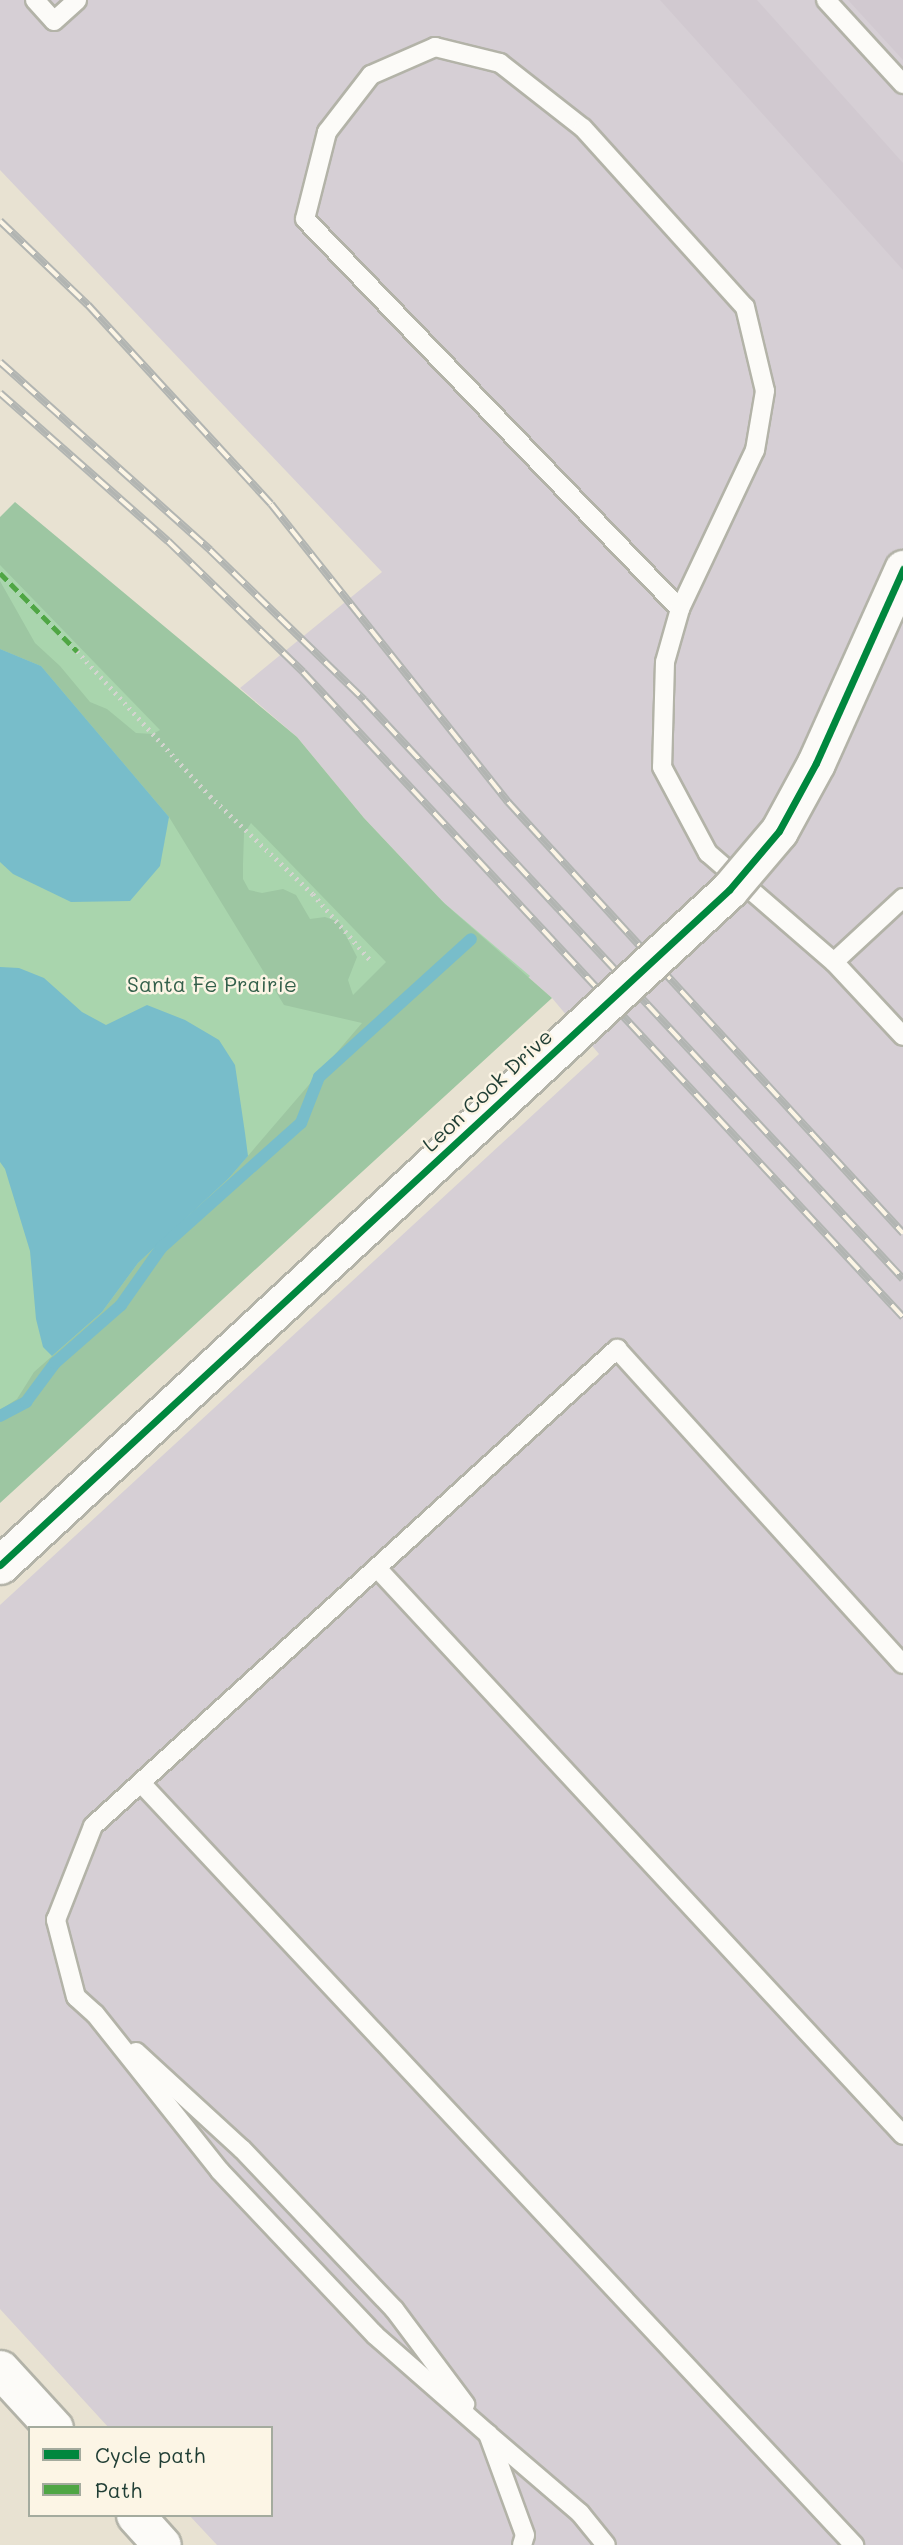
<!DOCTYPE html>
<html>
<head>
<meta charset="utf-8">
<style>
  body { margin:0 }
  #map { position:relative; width:903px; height:2545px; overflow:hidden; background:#e8e2d2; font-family:Mali,sans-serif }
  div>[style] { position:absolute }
  .industrial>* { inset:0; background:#d6cfd5 }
  .green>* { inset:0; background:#a9d5ad }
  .forest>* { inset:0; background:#9dc6a2 }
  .water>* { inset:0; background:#78bdca }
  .stream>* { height:12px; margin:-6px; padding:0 6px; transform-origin:6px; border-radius:6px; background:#78bdca }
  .building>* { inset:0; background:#d1c9d0 }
  .path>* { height:4.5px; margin-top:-2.25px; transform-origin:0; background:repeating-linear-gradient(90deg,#d3d4cf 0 2px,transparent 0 7px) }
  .roads { filter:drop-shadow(2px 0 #b3b3a8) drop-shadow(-2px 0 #b3b3a8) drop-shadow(0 2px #b3b3a8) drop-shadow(0 -2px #b3b3a8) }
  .service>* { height:18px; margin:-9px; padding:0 9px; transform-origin:9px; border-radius:9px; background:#fcfbf8 }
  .minor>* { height:37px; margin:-18.5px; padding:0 18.5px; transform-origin:18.5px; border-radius:18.5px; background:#fcfbf8 }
  .rail>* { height:8px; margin-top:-4px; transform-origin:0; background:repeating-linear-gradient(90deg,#fcf5e5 0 16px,#b2b5b2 0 32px); box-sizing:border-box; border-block:2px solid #b2b5b2 }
  .bridges { filter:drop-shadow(2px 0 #b3b3a8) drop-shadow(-2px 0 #b3b3a8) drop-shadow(0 2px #b3b3a8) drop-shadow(0 -2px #b3b3a8) }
  .minor-bridge>* { height:37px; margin:-18.5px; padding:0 18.5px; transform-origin:18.5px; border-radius:18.5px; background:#fcfbf8 }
  .quiet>* { height:5px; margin-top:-2.5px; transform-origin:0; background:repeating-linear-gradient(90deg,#4fa644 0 10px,transparent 0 15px) }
  .cycleway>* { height:7px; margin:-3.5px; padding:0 3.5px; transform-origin:3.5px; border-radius:3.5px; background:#00873e }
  span { translate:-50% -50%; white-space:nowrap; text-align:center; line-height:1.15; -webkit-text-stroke:5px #fcf5e5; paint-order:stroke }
  .park-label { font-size:21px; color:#34604b }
  .street-label { font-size:21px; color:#1f3d34 }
  .legend { position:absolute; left:28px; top:2426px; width:245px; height:91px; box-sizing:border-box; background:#fcf5e5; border:2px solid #a4ab9e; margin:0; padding:9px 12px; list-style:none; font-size:21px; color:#1f3d34 }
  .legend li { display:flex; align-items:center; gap:14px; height:35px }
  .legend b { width:35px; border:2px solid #a4ab9e }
</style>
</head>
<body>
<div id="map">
  <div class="industrial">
    <div style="clip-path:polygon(0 0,903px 0,903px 2545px,217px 2545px,189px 2515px,271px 2515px,271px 2428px,109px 2428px,0 2309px,0 1605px,599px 1054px,552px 998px,445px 904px,364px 818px,297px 737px,240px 688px,382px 572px,0 170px)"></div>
  </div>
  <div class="green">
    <div style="clip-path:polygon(0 525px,530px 976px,0 1479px)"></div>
  </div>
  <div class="forest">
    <div style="clip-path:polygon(evenodd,15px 502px,297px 737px,364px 818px,445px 904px,552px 998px,0 1503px,0 1410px,17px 1399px,34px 1372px,102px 1312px,138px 1263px,229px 1178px,362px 1023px,284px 1005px,169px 817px,41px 666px,0 649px,0 581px,35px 643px,60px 666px,90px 702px,107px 709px,136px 733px,153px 734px,160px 730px,0 565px,0 517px,15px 502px,251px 823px,386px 962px,353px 995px,348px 980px,357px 957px,339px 922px,325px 917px,310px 919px,296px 895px,283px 889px,262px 893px,249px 890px,243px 879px,243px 864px,244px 834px,251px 823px)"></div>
  </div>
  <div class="water">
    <div style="clip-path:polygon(0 649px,41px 666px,169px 817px,160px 866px,130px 901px,71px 902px,13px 874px,0 862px)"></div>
    <div style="clip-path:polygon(0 967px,19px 968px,44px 978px,82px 1012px,106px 1025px,147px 1005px,185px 1020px,219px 1040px,235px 1065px,245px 1133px,248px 1156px,229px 1178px,138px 1263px,102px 1312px,52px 1356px,43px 1347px,36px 1319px,30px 1251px,5px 1169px,0 1162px)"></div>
  </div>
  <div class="stream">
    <div style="left:0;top:1416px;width:30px;rotate:-28deg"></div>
    <div style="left:26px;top:1402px;width:49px;rotate:-53.4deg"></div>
    <div style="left:55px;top:1363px;width:88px;rotate:-41.3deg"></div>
    <div style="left:121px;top:1305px;width:70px;rotate:-54.9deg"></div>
    <div style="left:161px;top:1248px;width:188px;rotate:-41.8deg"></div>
    <div style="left:301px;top:1123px;width:49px;rotate:-68.6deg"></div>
    <div style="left:319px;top:1077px;width:205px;rotate:-42.2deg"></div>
  </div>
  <div class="building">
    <div style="clip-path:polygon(660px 0,757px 0,903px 163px,903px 270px)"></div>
    <div style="clip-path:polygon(848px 0,903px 0,903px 60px)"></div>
  </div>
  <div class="path">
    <div style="left:77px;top:651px;width:197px;rotate:47.5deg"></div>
    <div style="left:210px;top:796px;width:142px;rotate:43.6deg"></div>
    <div style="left:313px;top:894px;width:89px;rotate:49.1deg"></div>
  </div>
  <div class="roads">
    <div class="service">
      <div style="left:35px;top:0;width:28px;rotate:48deg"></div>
      <div style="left:54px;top:21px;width:31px;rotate:-42deg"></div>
      <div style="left:826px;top:0;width:114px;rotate:47.5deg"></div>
      <div style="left:680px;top:609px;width:541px;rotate:-133.88deg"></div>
      <div style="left:305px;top:219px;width:90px;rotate:-75.8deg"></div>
      <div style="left:327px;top:132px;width:72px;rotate:-52.3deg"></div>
      <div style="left:371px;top:75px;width:70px;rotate:-23.6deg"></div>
      <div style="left:435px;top:47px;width:67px;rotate:13.8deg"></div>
      <div style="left:500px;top:63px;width:105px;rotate:38.1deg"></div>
      <div style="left:583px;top:128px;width:241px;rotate:47.9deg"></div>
      <div style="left:745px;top:307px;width:86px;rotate:76.6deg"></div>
      <div style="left:765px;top:391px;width:60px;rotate:99.6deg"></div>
      <div style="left:755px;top:450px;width:176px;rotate:115.3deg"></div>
      <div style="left:680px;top:609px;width:55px;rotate:105.8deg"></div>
      <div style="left:665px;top:662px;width:105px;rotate:91.6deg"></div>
      <div style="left:662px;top:767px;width:98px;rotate:61.9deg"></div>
      <div style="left:708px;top:853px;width:167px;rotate:40.9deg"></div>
      <div style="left:903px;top:898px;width:94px;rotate:137.2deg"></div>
      <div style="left:834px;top:962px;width:101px;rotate:47deg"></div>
      <div style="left:377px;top:1568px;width:773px;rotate:47.15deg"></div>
      <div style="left:141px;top:1783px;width:1044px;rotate:46.9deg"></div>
      <div style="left:136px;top:2052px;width:144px;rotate:42.5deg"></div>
      <div style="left:242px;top:2149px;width:221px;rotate:46.5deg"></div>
      <div style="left:394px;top:2309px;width:119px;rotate:53.2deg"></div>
      <div style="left:489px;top:2435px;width:120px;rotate:40.6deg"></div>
      <div style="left:580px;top:2513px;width:41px;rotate:50.9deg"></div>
      <div style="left:522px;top:2545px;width:10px;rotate:-73deg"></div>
      <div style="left:525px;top:2535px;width:108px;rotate:-110.1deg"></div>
      <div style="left:488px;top:2434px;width:150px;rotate:-138.8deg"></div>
      <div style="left:375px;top:2335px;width:226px;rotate:-133.4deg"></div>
      <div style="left:220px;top:2171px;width:201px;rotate:-128.5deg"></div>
      <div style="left:95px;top:2014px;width:25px;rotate:-138deg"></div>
      <div style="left:76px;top:1997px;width:80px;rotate:-104.6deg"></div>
      <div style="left:56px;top:1920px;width:101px;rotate:-68.5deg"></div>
      <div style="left:93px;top:1826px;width:709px;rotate:-42.31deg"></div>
      <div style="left:617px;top:1349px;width:425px;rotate:47.8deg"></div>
    </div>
    <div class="minor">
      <div style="left:0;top:2369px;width:80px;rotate:47.5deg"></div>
      <div style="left:135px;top:2515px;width:40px;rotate:48deg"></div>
    </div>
  </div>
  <div class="rail">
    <div style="left:0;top:221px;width:122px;rotate:43.7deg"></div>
    <div style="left:88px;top:305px;width:270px;rotate:47.4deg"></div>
    <div style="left:271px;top:504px;width:381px;rotate:51.5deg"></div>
    <div style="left:508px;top:802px;width:585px;rotate:47.5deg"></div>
    <div style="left:0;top:362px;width:282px;rotate:41.8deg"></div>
    <div style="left:210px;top:550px;width:215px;rotate:44.2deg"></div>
    <div style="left:364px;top:700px;width:791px;rotate:47.05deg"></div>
    <div style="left:0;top:393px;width:224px;rotate:41.4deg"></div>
    <div style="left:168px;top:541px;width:188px;rotate:44.1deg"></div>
    <div style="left:303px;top:672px;width:881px;rotate:47.07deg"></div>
  </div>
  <div class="bridges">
    <div class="minor-bridge">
      <div style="left:0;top:1565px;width:994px;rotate:-42.8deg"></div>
      <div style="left:729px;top:890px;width:77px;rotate:-49.7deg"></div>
      <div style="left:779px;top:831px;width:77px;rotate:-61.4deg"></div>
      <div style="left:816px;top:763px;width:213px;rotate:-65.8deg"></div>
    </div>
  </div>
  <div class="quiet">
    <div style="left:0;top:573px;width:110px;rotate:45.4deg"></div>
  </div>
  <div class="cycleway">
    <div style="left:0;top:1565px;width:994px;rotate:-42.8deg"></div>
    <div style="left:729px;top:890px;width:77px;rotate:-49.7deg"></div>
    <div style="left:779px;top:831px;width:77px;rotate:-61.4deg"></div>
    <div style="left:816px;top:763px;width:213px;rotate:-65.8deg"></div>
  </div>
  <div class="park-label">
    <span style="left:212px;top:984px">Santa Fe Prairie</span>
  </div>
  <div class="street-label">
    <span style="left:487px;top:1090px;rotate:-43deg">Leon Cook Drive</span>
  </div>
  <ul class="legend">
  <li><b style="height:9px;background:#00873e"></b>Cycle path</li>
  <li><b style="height:9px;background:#4fa644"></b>Path</li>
  </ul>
</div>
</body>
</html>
